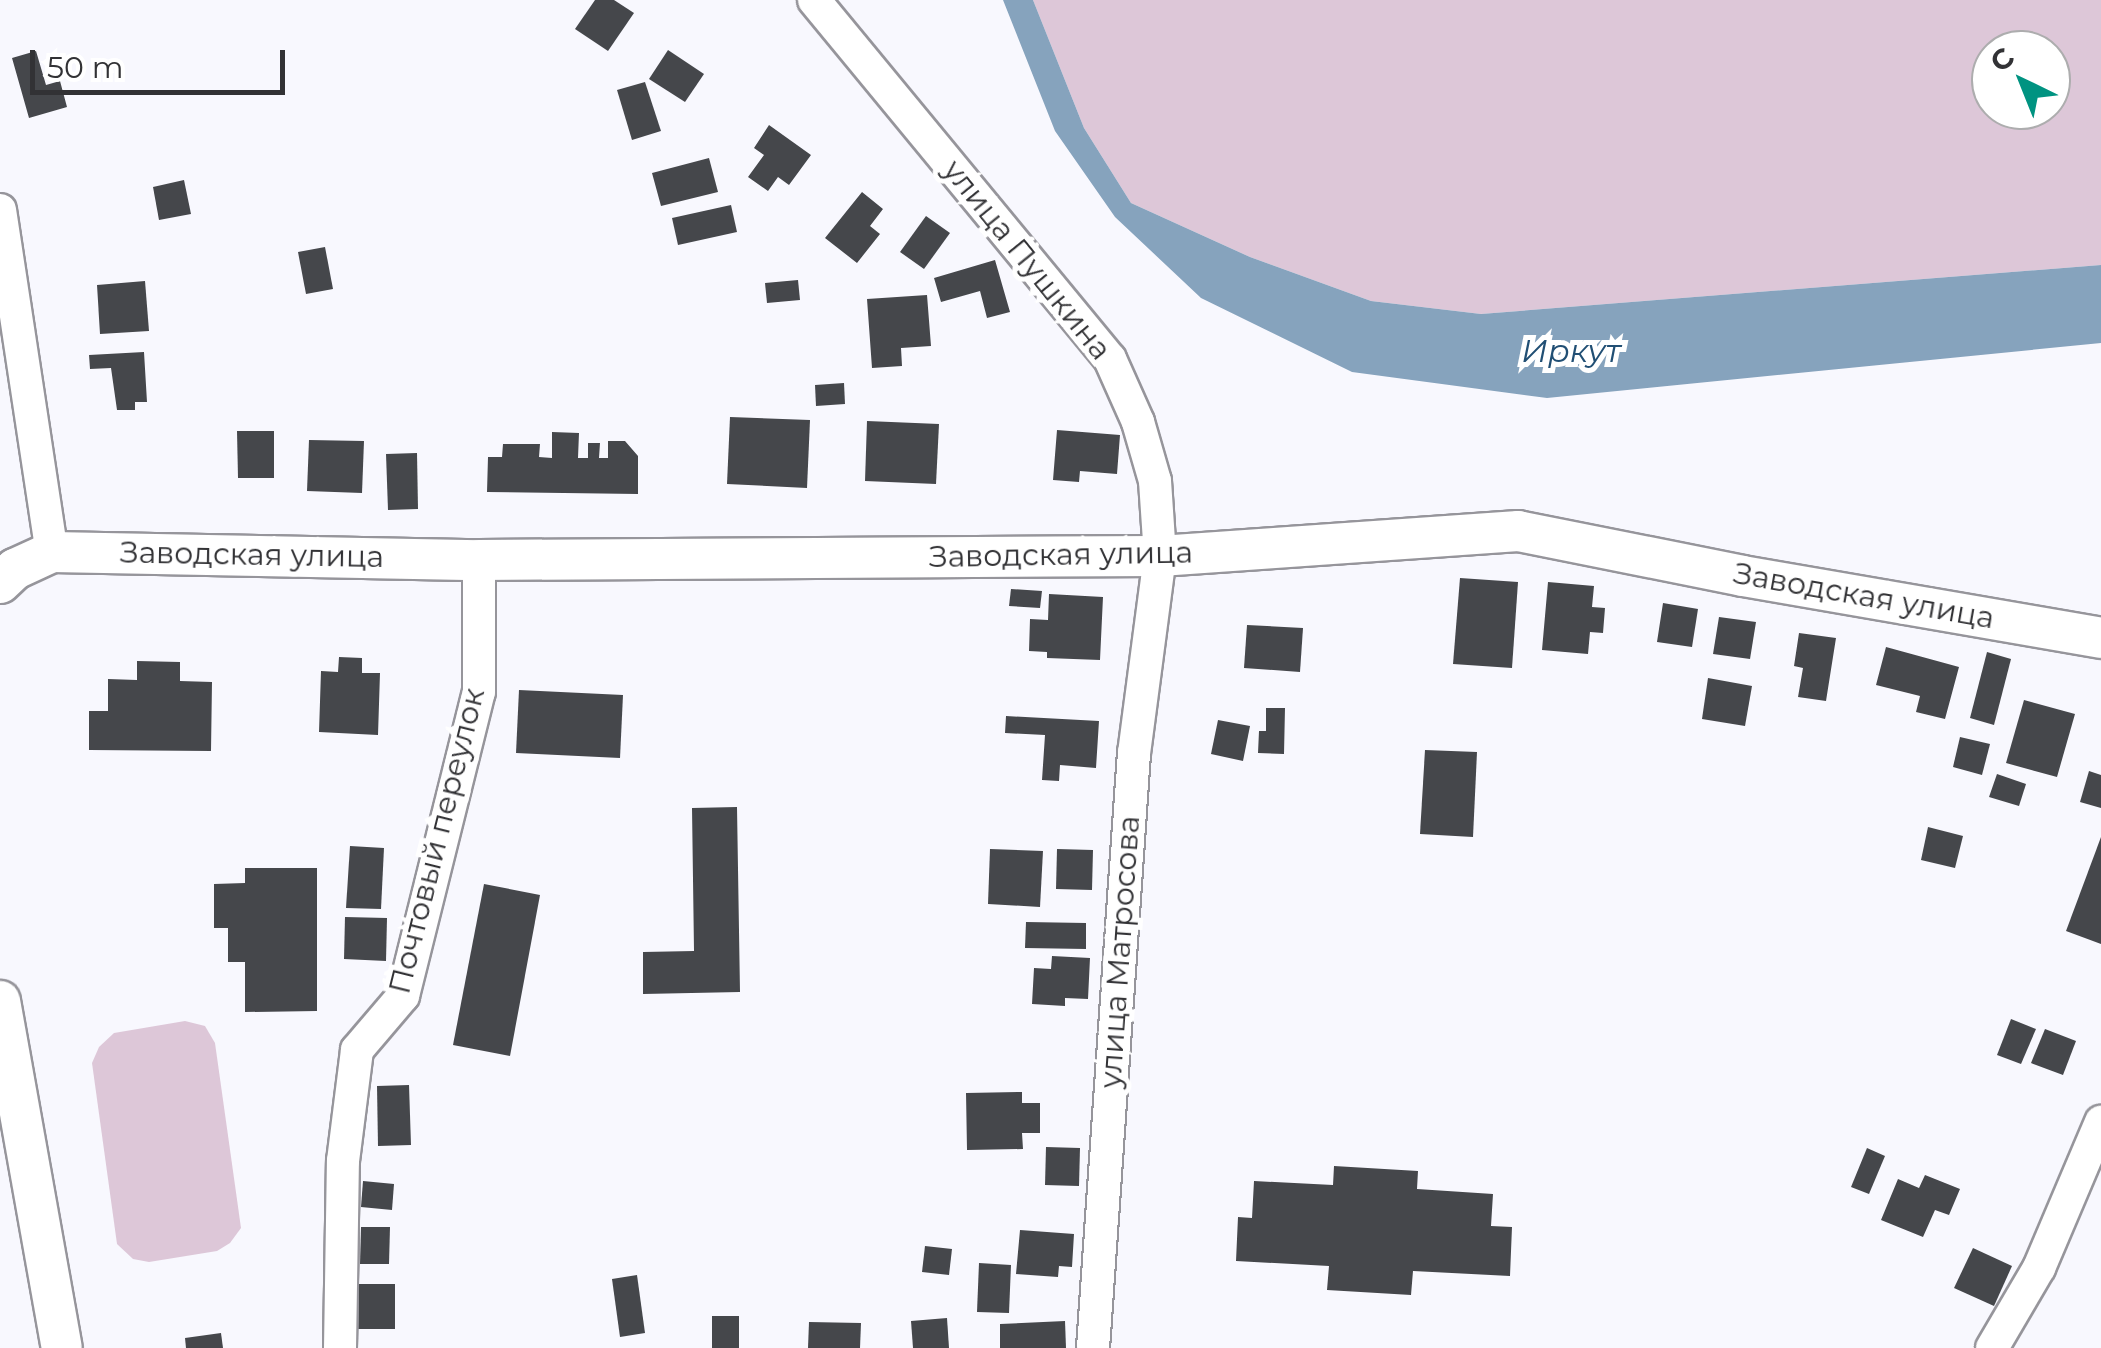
<!DOCTYPE html>
<html>
<head>
<meta charset="utf-8">
<style>
  body { margin:0 }
  #map { position:relative; width:2101px; height:1348px; overflow:hidden; background:#f8f8fe; font-family:Montserrat,sans-serif }
  div>[style] { position:absolute }
  .green>* { inset:0; background:#ddc7d8 }
  .water>* { inset:0; background:#86a3bd }
  .building>* { inset:0; background:#45474b }
  .roads { filter:drop-shadow(2px 0 #96959b) drop-shadow(-2px 0 #96959b) drop-shadow(0 2px #96959b) drop-shadow(0 -2px #96959b) }
  .minor>* { height:32px; margin:-16px; padding:0 16px; transform-origin:16px; border-radius:16px; background:#fff }
  .tertiary>* { height:40px; margin:-20px; padding:0 20px; transform-origin:20px; border-radius:20px; background:#fff }
  span { translate:-50% -50%; white-space:nowrap; text-align:center; line-height:1.15; -webkit-text-stroke:10px #fff; paint-order:stroke }
  .street-label { font-size:30px; color:#323235 }
  .water-label { font-size:32px; color:#214f74; font-style:italic }
  .north { position:absolute; left:1971px; top:30px; width:100px; height:100px; box-sizing:border-box; background:#fff; border:2px solid #adadae; border-radius:50%; rotate:317deg; font-size:28px; font-weight:700; line-height:40px; text-align:center; color:#323235 }
  .north::after { content:''; display:block; margin:auto; width:35px; height:45px; background:#009381; clip-path:polygon(50% 0,100% 100%,50% 72%,0 100%) }
  .scale { position:absolute; left:30px; top:50px; width:255px; height:45px; box-sizing:border-box; border:5px solid #323235; border-top:0; padding-left:12px; font-size:30px; line-height:35px; white-space:nowrap; color:#323235; -webkit-text-stroke:8px #fff; paint-order:stroke }
</style>
</head>
<body>
<div id="map">
  <div class="green">
    <div style="clip-path:polygon(evenodd,1033px 0,2101px 0,2101px 265px,1481px 314px,1371px 301px,1250px 257px,1131px 203px,1084px 128px,1033px 0,1991px 50px,2051px 50px,2051px 110px,1991px 110px,1991px 50px)"></div>
    <div style="clip-path:polygon(185px 1021px,205px 1026px,215px 1043px,241px 1228px,230px 1243px,217px 1251px,149px 1262px,133px 1259px,117px 1244px,92px 1063px,99px 1047px,114px 1033px)"></div>
  </div>
  <div class="water">
    <div style="clip-path:polygon(1003px 0,1033px 0,1084px 128px,1131px 203px,1250px 257px,1371px 301px,1481px 314px,2101px 265px,2101px 343px,1547px 398px,1352px 372px,1201px 298px,1115px 217px,1055px 131px)"></div>
  </div>
  <div class="building">
    <div style="clip-path:polygon(595px 0,614px 0,634px 13px,608px 51px,575px 29px)"></div>
    <div style="clip-path:polygon(668px 50px,704px 74px,685px 102px,649px 79px)"></div>
    <div style="clip-path:polygon(36px 51px,46px 85px,60px 81px,67px 107px,29px 118px,12px 58px)"></div>
    <div style="clip-path:polygon(645px 82px,661px 131px,632px 140px,617px 90px)"></div>
    <div style="clip-path:polygon(769px 125px,811px 155px,789px 185px,778px 177px,768px 191px,748px 177px,764px 155px,754px 148px)"></div>
    <div style="clip-path:polygon(709px 158px,718px 192px,661px 206px,652px 173px)"></div>
    <div style="clip-path:polygon(184px 180px,191px 214px,159px 220px,153px 187px)"></div>
    <div style="clip-path:polygon(862px 192px,883px 209px,870px 226px,880px 234px,857px 263px,825px 238px)"></div>
    <div style="clip-path:polygon(731px 205px,737px 232px,678px 245px,672px 218px)"></div>
    <div style="clip-path:polygon(926px 216px,950px 233px,924px 269px,900px 252px)"></div>
    <div style="clip-path:polygon(325px 247px,333px 289px,306px 294px,298px 252px)"></div>
    <div style="clip-path:polygon(995px 260px,1010px 312px,987px 318px,980px 291px,941px 302px,934px 278px)"></div>
    <div style="clip-path:polygon(798px 280px,800px 300px,767px 303px,765px 283px)"></div>
    <div style="clip-path:polygon(145px 281px,149px 331px,100px 334px,97px 285px)"></div>
    <div style="clip-path:polygon(927px 295px,931px 346px,901px 348px,902px 366px,872px 368px,867px 299px)"></div>
    <div style="clip-path:polygon(144px 352px,147px 402px,135px 402px,135px 410px,117px 410px,111px 368px,90px 369px,89px 355px)"></div>
    <div style="clip-path:polygon(844px 383px,845px 404px,816px 406px,815px 385px)"></div>
    <div style="clip-path:polygon(730px 417px,810px 420px,807px 488px,727px 484px)"></div>
    <div style="clip-path:polygon(867px 421px,939px 424px,936px 484px,865px 481px)"></div>
    <div style="clip-path:polygon(1057px 430px,1120px 435px,1117px 474px,1080px 471px,1079px 482px,1053px 480px)"></div>
    <div style="clip-path:polygon(237px 431px,274px 431px,274px 478px,238px 478px)"></div>
    <div style="clip-path:polygon(552px 432px,579px 433px,578px 458px,588px 458px,588px 443px,600px 443px,599px 458px,608px 458px,608px 441px,625px 441px,638px 456px,638px 494px,487px 492px,488px 457px,502px 457px,503px 444px,540px 444px,539px 457px,552px 458px)"></div>
    <div style="clip-path:polygon(309px 440px,364px 441px,362px 493px,307px 491px)"></div>
    <div style="clip-path:polygon(417px 453px,418px 509px,388px 510px,386px 454px)"></div>
    <div style="clip-path:polygon(1460px 578px,1518px 582px,1512px 668px,1453px 664px)"></div>
    <div style="clip-path:polygon(1548px 582px,1594px 586px,1592px 607px,1605px 608px,1603px 633px,1590px 632px,1588px 654px,1542px 650px)"></div>
    <div style="clip-path:polygon(1011px 589px,1042px 591px,1040px 608px,1009px 606px)"></div>
    <div style="clip-path:polygon(1049px 594px,1103px 597px,1100px 660px,1047px 658px,1047px 652px,1029px 651px,1030px 619px,1048px 620px)"></div>
    <div style="clip-path:polygon(1663px 603px,1698px 609px,1692px 647px,1657px 642px)"></div>
    <div style="clip-path:polygon(1719px 617px,1756px 622px,1750px 659px,1713px 654px)"></div>
    <div style="clip-path:polygon(1247px 625px,1303px 628px,1300px 672px,1244px 668px)"></div>
    <div style="clip-path:polygon(1799px 633px,1836px 638px,1826px 701px,1798px 697px,1803px 668px,1794px 666px)"></div>
    <div style="clip-path:polygon(1886px 647px,1959px 667px,1945px 719px,1916px 712px,1920px 696px,1876px 685px)"></div>
    <div style="clip-path:polygon(1987px 652px,2011px 659px,1994px 725px,1970px 718px)"></div>
    <div style="clip-path:polygon(339px 657px,362px 658px,362px 673px,380px 673px,378px 735px,319px 732px,321px 671px,338px 672px)"></div>
    <div style="clip-path:polygon(137px 661px,180px 662px,180px 681px,212px 682px,211px 751px,89px 750px,89px 711px,108px 711px,108px 679px,137px 680px)"></div>
    <div style="clip-path:polygon(1708px 678px,1752px 686px,1745px 726px,1702px 719px)"></div>
    <div style="clip-path:polygon(519px 690px,623px 695px,620px 758px,516px 753px)"></div>
    <div style="clip-path:polygon(2024px 700px,2075px 714px,2057px 777px,2006px 763px)"></div>
    <div style="clip-path:polygon(1266px 708px,1285px 708px,1284px 754px,1258px 753px,1259px 731px,1266px 731px)"></div>
    <div style="clip-path:polygon(1006px 716px,1099px 721px,1096px 768px,1060px 765px,1059px 781px,1042px 780px,1045px 735px,1005px 733px)"></div>
    <div style="clip-path:polygon(1218px 720px,1250px 726px,1243px 761px,1211px 754px)"></div>
    <div style="clip-path:polygon(1960px 737px,1990px 744px,1982px 775px,1953px 767px)"></div>
    <div style="clip-path:polygon(1425px 750px,1477px 752px,1473px 837px,1420px 834px)"></div>
    <div style="clip-path:polygon(2089px 771px,2101px 775px,2101px 808px,2080px 802px)"></div>
    <div style="clip-path:polygon(1997px 774px,2026px 784px,2019px 806px,1989px 797px)"></div>
    <div style="clip-path:polygon(737px 807px,740px 992px,643px 994px,643px 952px,694px 951px,692px 808px)"></div>
    <div style="clip-path:polygon(1928px 827px,1963px 836px,1955px 868px,1921px 860px)"></div>
    <div style="clip-path:polygon(2101px 837px,2101px 944px,2066px 931px)"></div>
    <div style="clip-path:polygon(350px 846px,384px 848px,381px 909px,346px 908px)"></div>
    <div style="clip-path:polygon(990px 849px,1043px 851px,1040px 907px,988px 904px)"></div>
    <div style="clip-path:polygon(1057px 849px,1093px 850px,1092px 890px,1056px 889px)"></div>
    <div style="clip-path:polygon(245px 868px,317px 868px,317px 1011px,245px 1012px,245px 962px,228px 962px,228px 928px,214px 928px,214px 884px,245px 883px)"></div>
    <div style="clip-path:polygon(484px 884px,540px 895px,510px 1056px,453px 1045px)"></div>
    <div style="clip-path:polygon(345px 917px,387px 918px,386px 961px,344px 959px)"></div>
    <div style="clip-path:polygon(1026px 922px,1086px 923px,1086px 949px,1025px 948px)"></div>
    <div style="clip-path:polygon(1052px 956px,1090px 958px,1088px 999px,1065px 998px,1065px 1006px,1032px 1004px,1034px 968px,1051px 969px)"></div>
    <div style="clip-path:polygon(2011px 1019px,2036px 1029px,2021px 1064px,1997px 1055px)"></div>
    <div style="clip-path:polygon(2045px 1029px,2076px 1041px,2063px 1075px,2031px 1063px)"></div>
    <div style="clip-path:polygon(409px 1085px,411px 1145px,378px 1146px,377px 1086px)"></div>
    <div style="clip-path:polygon(1022px 1092px,1022px 1103px,1040px 1103px,1040px 1133px,1022px 1133px,1023px 1149px,967px 1150px,966px 1093px)"></div>
    <div style="clip-path:polygon(1046px 1147px,1080px 1148px,1079px 1186px,1045px 1185px)"></div>
    <div style="clip-path:polygon(1867px 1148px,1885px 1156px,1869px 1194px,1851px 1187px)"></div>
    <div style="clip-path:polygon(1334px 1166px,1418px 1171px,1417px 1189px,1493px 1194px,1491px 1226px,1512px 1227px,1510px 1276px,1413px 1271px,1411px 1295px,1327px 1290px,1329px 1266px,1236px 1261px,1238px 1217px,1252px 1218px,1254px 1181px,1333px 1185px)"></div>
    <div style="clip-path:polygon(1925px 1175px,1960px 1189px,1949px 1215px,1935px 1210px,1923px 1237px,1881px 1220px,1898px 1179px,1919px 1188px)"></div>
    <div style="clip-path:polygon(363px 1181px,394px 1184px,392px 1210px,361px 1207px)"></div>
    <div style="clip-path:polygon(361px 1227px,390px 1227px,389px 1264px,360px 1264px)"></div>
    <div style="clip-path:polygon(1020px 1230px,1074px 1234px,1072px 1267px,1059px 1266px,1058px 1277px,1016px 1274px)"></div>
    <div style="clip-path:polygon(925px 1246px,952px 1249px,949px 1275px,922px 1272px)"></div>
    <div style="clip-path:polygon(1973px 1248px,2012px 1266px,1994px 1306px,1954px 1288px)"></div>
    <div style="clip-path:polygon(979px 1263px,1011px 1265px,1009px 1313px,977px 1312px)"></div>
    <div style="clip-path:polygon(637px 1275px,645px 1333px,620px 1337px,612px 1279px)"></div>
    <div style="clip-path:polygon(358px 1284px,395px 1284px,395px 1329px,357px 1329px)"></div>
    <div style="clip-path:polygon(712px 1316px,739px 1316px,739px 1348px,712px 1348px)"></div>
    <div style="clip-path:polygon(947px 1318px,949px 1348px,913px 1348px,911px 1321px)"></div>
    <div style="clip-path:polygon(1065px 1321px,1066px 1348px,1000px 1348px,1000px 1324px)"></div>
    <div style="clip-path:polygon(809px 1322px,861px 1323px,860px 1348px,808px 1348px)"></div>
    <div style="clip-path:polygon(221px 1333px,223px 1348px,186px 1348px,185px 1338px)"></div>
  </div>
  <div class="roads">
    <div class="minor">
      <div style="left:814px;top:0;width:465px;rotate:50.5deg"></div>
      <div style="left:1110px;top:359px;width:69px;rotate:66deg"></div>
      <div style="left:1138px;top:422px;width:61px;rotate:73.9deg"></div>
      <div style="left:1155px;top:481px;width:75px;rotate:86.2deg"></div>
      <div style="left:1160px;top:556px;width:199px;rotate:97.5deg"></div>
      <div style="left:1134px;top:753px;width:596px;rotate:93.94deg"></div>
      <div style="left:0;top:210px;width:346px;rotate:81.4deg"></div>
      <div style="left:340px;top:1348px;width:187px;rotate:-89.1deg"></div>
      <div style="left:343px;top:1161px;width:112px;rotate:-82.8deg"></div>
      <div style="left:357px;top:1050px;width:71px;rotate:-49.6deg"></div>
      <div style="left:403px;top:996px;width:313px;rotate:-76deg"></div>
      <div style="left:479px;top:692px;width:132px;rotate:-90deg"></div>
      <div style="left:1992px;top:1348px;width:93px;rotate:-59.6deg"></div>
      <div style="left:2039px;top:1268px;width:159px;rotate:-67deg"></div>
    </div>
    <div class="tertiary">
      <div style="left:0;top:583px;width:21px;rotate:-43deg"></div>
      <div style="left:15px;top:569px;width:41px;rotate:-24.7deg"></div>
      <div style="left:52px;top:552px;width:427px;rotate:1.1deg"></div>
      <div style="left:479px;top:560px;width:681px;rotate:-0.34deg"></div>
      <div style="left:1160px;top:556px;width:359px;rotate:-4deg"></div>
      <div style="left:1518px;top:531px;width:229px;rotate:11.3deg"></div>
      <div style="left:1743px;top:576px;width:363px;rotate:9.8deg"></div>
      <div style="left:0;top:1001px;width:352px;rotate:79.9deg"></div>
    </div>
  </div>
  <div class="street-label">
    <span style="left:1027px;top:260px;rotate:51deg">улица Пушкина</span>
    <span style="left:252px;top:555px;rotate:1deg">Заводская улица</span>
    <span style="left:1061px;top:555px;rotate:-1deg">Заводская улица</span>
    <span style="left:1864px;top:596px;rotate:10deg">Заводская улица</span>
    <span style="left:437px;top:841px;rotate:-76deg">Почтовый переулок</span>
    <span style="left:1120px;top:952px;rotate:-86deg">улица Матросова</span>
  </div>
  <div class="water-label">
    <span style="left:1571px;top:351px">Иркут</span>
  </div>
  <div class="north">С</div>
  <div class="scale">50 m</div>
</div>
</body>
</html>
